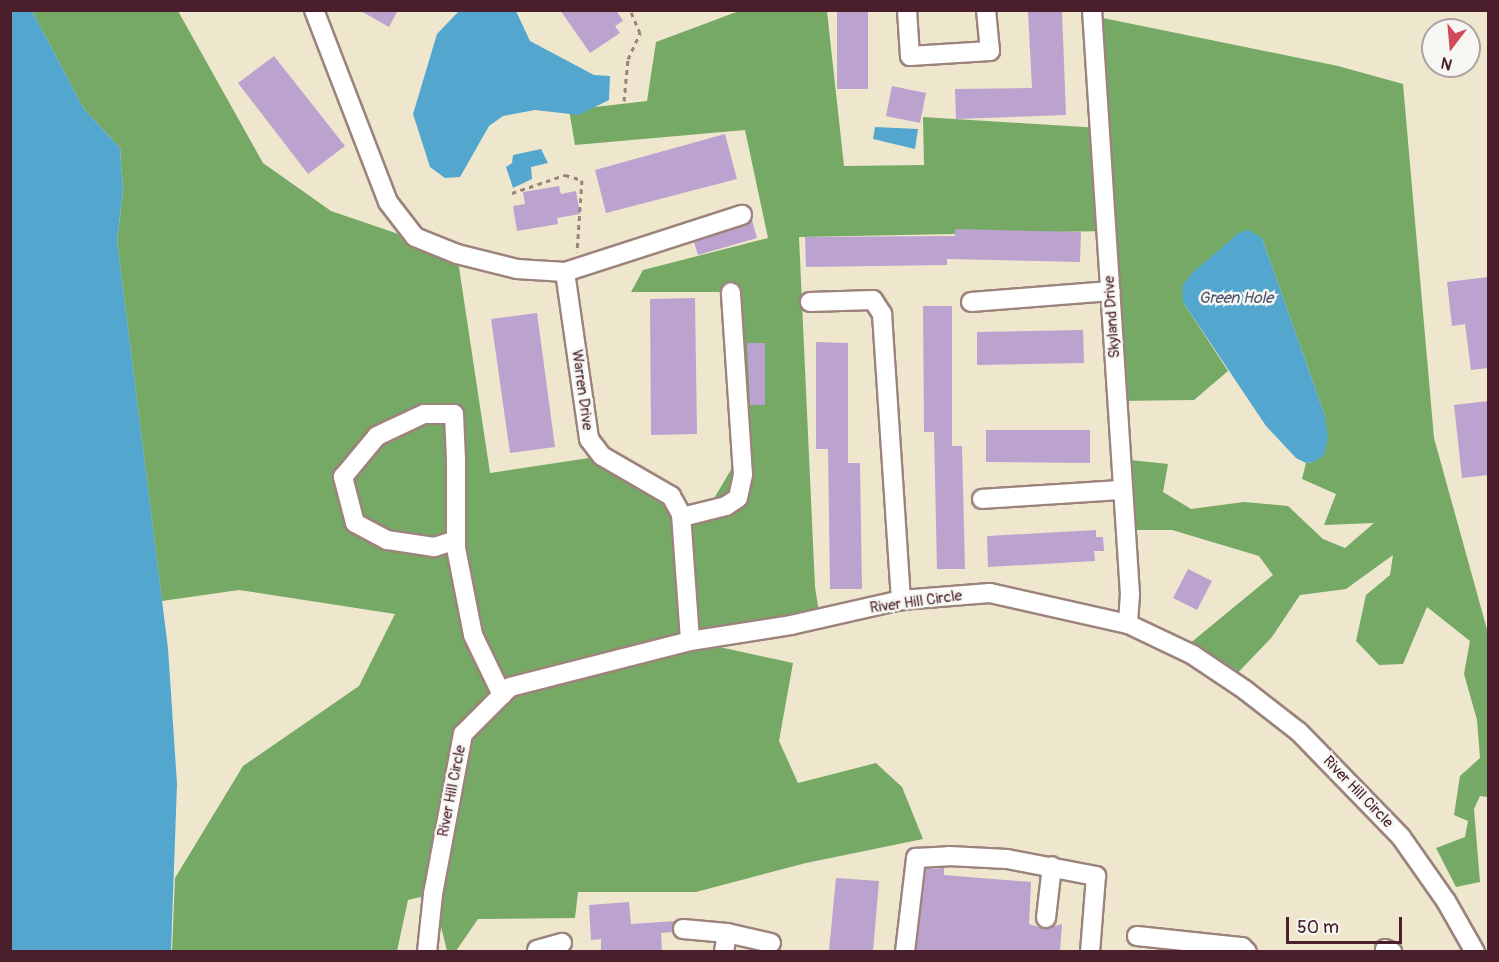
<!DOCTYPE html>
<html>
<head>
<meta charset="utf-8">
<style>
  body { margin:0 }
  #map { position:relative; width:1499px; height:962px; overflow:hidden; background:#eee7ce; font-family:Pangolin,sans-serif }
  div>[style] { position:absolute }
  .forest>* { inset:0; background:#76a965 }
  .water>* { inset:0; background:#53a7cf }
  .building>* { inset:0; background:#bca2ce }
  .path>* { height:3px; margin-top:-1.5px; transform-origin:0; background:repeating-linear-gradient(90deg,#9c837c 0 4.5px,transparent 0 9px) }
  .roads { filter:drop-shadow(2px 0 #9c837c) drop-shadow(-2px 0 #9c837c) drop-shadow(0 2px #9c837c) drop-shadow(0 -2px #9c837c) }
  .minor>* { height:18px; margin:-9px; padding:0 9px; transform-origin:9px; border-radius:9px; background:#fff }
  span { translate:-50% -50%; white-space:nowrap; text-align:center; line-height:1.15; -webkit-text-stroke:5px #f6f6f2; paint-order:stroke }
  .street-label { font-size:15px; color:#4a1f2b }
  .water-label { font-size:16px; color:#4e556d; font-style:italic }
  .frame { position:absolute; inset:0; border:12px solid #4a1f2b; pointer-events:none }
  .north { position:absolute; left:1421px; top:18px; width:60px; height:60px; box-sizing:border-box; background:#f6f6f2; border:2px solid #b1a0a2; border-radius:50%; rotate:196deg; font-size:16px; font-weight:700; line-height:24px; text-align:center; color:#4a1f2b }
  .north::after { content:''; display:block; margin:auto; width:21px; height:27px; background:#d1495b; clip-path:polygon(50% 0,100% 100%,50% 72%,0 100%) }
  .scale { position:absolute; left:1286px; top:917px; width:116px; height:27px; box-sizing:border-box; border:3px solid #4a1f2b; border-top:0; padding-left:8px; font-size:18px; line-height:21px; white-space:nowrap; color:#4a1f2b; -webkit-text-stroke:4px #f6f6f2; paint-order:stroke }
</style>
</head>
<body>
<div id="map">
  <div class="forest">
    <div style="clip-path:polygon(32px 11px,178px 11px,263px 163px,331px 211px,457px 254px,490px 473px,602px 456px,682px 514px,706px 512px,742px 451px,731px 292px,631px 292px,643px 270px,768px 238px,745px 130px,575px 145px,569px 110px,647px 101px,656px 42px,739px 11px,827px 11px,844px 166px,924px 165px,923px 117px,1100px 128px,1093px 16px,1338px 66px,1403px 84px,1434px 438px,1488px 633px,1488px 797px,1480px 796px,1474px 809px,1480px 882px,1456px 887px,1436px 848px,1465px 837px,1468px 821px,1454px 815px,1460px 776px,1480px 758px,1477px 720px,1464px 674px,1470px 641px,1427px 607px,1403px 664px,1379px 665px,1356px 641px,1366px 595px,1390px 575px,1393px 555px,1346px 589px,1300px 595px,1272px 637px,1231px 680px,1188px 645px,1273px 575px,1259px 556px,1172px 530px,1126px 530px,1121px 459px,1168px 464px,1163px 492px,1191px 509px,1244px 502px,1288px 506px,1323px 539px,1345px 548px,1374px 523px,1324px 525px,1336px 494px,1302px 479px,1306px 463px,1314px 462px,1325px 416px,1262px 238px,1183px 302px,1228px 371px,1194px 400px,1118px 401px,1106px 231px,799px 237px,815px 587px,820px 618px,692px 641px,793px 663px,779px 741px,798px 783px,876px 763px,902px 787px,923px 839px,806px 863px,696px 892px,578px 892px,575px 918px,478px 919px,456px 951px,447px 951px,433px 894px,408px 900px,397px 951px,172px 951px,175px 878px,243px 766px,359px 686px,395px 614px,239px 590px,162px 601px,117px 241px,123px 190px,120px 148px,84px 109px)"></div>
  </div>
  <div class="water">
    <div style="clip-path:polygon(10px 11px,32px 11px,84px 109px,120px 148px,123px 190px,117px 241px,168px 648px,177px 784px,171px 951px,11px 951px)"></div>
    <div style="clip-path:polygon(459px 11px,516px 11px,530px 41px,594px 75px,610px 76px,609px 100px,579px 115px,535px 110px,503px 116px,489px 126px,460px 177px,445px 178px,430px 167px,413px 114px,437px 34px)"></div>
    <div style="clip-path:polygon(875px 127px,918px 129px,915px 149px,873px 139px)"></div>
    <div style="clip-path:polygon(541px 149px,548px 163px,531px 167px,532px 179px,513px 188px,506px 167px,512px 163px,513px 155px)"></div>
    <div style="clip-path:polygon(1249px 230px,1262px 238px,1325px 416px,1328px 438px,1324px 455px,1314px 462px,1306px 463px,1296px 458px,1266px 426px,1183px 302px,1182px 287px,1191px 274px,1240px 232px)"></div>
  </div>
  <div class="building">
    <div style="clip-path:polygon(359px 10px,398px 10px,389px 27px)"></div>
    <div style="clip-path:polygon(560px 10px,616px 10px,623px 21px,615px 26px,620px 33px,590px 53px)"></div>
    <div style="clip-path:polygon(837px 10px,868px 10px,868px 89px,837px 89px)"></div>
    <div style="clip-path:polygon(1062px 11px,1066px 115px,956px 119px,955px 89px,1032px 88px,1028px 12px)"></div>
    <div style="clip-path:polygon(274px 56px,345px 146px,308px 174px,238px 83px)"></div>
    <div style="clip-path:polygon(892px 86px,926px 93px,920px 123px,886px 116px)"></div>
    <div style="clip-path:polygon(725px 134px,737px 179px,606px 213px,595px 170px)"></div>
    <div style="clip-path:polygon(559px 186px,561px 194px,576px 191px,580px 214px,557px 218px,558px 224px,517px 231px,513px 206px,525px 204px,523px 192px)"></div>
    <div style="clip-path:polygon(752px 220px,757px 238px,698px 255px,694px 242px)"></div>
    <div style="clip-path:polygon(955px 229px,1081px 232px,1080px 262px,947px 259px,947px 265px,806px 267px,805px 237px,955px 236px)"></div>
    <div style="clip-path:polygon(1488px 277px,1488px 368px,1471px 370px,1465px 324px,1452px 326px,1447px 282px)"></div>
    <div style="clip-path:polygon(695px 298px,697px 434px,651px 435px,650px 299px)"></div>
    <div style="clip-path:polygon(923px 306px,952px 306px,952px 446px,962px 446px,965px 569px,937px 569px,934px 432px,924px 432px)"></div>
    <div style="clip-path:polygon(537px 313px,555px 447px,510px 453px,491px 319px)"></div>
    <div style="clip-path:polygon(1083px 330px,1084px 363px,977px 365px,977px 332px)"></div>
    <div style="clip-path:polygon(816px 342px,848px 343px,848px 463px,860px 463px,862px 589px,830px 589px,828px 449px,816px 449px)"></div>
    <div style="clip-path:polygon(747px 343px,765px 343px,765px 405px,750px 405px)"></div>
    <div style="clip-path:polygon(1488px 401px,1488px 475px,1462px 478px,1454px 405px)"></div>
    <div style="clip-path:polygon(986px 430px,1090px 430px,1090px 463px,986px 462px)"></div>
    <div style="clip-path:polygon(1096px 530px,1096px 537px,1103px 537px,1104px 551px,1094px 551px,1095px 561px,988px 567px,987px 536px)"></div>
    <div style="clip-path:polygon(1188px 569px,1212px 581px,1197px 610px,1173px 598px)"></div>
    <div style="clip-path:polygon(944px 868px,944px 875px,1031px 882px,1029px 924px,1045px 929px,1062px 924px,1060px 951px,916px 951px,926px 869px)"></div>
    <div style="clip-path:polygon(836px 878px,879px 881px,873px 951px,829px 951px)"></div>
    <div style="clip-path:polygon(629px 902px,631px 924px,676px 921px,672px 932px,661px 933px,662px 951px,601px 951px,601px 939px,591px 940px,589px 905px)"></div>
  </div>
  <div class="path">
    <div style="left:624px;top:101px;width:42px;rotate:-84.6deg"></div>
    <div style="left:628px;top:59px;width:29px;rotate:-65deg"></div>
    <div style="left:640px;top:33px;width:25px;rotate:-113deg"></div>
    <div style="left:512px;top:193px;width:56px;rotate:-18.8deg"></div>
    <div style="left:565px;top:175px;width:18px;rotate:16deg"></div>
    <div style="left:582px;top:180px;width:72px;rotate:94deg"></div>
  </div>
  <div class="roads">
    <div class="minor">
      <div style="left:314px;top:10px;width:206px;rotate:68.9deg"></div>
      <div style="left:388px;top:202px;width:44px;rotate:52.4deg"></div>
      <div style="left:415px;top:237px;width:45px;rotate:22deg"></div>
      <div style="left:457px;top:254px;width:62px;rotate:14deg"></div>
      <div style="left:517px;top:269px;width:48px;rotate:3.6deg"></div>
      <div style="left:565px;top:272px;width:186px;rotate:-17.9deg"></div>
      <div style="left:907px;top:10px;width:46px;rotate:86.3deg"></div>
      <div style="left:910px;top:56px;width:80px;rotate:-3.6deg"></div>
      <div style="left:990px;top:51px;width:41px;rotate:-95.6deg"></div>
      <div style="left:1092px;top:10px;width:585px;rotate:86.28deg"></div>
      <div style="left:1130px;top:594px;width:30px;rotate:94deg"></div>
      <div style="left:565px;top:272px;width:169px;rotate:81.8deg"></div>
      <div style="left:589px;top:439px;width:21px;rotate:53deg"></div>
      <div style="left:602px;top:456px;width:80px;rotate:30.1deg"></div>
      <div style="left:671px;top:496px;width:21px;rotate:61deg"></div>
      <div style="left:681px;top:514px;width:127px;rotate:85.9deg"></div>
      <div style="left:810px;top:302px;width:63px;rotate:-1.8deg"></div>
      <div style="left:873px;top:300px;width:17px;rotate:57deg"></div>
      <div style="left:882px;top:314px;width:287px;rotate:86.2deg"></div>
      <div style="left:971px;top:302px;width:140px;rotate:-4.5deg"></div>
      <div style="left:982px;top:499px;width:141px;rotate:-3.7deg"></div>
      <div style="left:682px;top:517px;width:45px;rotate:-14deg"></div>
      <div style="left:726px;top:506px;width:14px;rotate:-34deg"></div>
      <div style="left:738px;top:498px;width:24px;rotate:-78deg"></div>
      <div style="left:743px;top:475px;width:183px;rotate:-93.8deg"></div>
      <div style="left:456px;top:540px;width:23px;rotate:162deg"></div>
      <div style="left:434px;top:547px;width:48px;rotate:-171.5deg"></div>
      <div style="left:387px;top:540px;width:36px;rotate:-152deg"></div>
      <div style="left:355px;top:523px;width:48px;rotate:-104.6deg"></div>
      <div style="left:343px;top:477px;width:53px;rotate:-50.3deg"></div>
      <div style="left:377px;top:436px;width:52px;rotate:-25.1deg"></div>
      <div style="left:424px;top:414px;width:30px"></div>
      <div style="left:454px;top:414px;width:45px;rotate:87.5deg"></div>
      <div style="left:456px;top:459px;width:89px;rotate:90deg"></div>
      <div style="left:456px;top:548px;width:89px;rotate:78.9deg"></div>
      <div style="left:473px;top:635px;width:67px;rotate:64.2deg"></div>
      <div style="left:1046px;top:918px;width:52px;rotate:-83.4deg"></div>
      <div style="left:683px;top:929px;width:44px;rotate:5.2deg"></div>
      <div style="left:727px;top:933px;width:19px;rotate:99deg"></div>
      <div style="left:727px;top:933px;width:45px;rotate:12.8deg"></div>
      <div style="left:1137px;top:936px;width:106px;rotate:6deg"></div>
      <div style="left:1242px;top:947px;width:7px;rotate:45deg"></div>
      <div style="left:1385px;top:949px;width:8px;rotate:23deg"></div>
      <div style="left:537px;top:950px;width:26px;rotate:-16deg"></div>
      <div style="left:427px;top:952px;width:58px;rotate:-84.1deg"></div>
      <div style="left:433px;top:894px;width:163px;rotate:-79.4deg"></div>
      <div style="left:463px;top:734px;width:66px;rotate:-45deg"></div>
      <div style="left:510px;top:687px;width:186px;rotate:-14.3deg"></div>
      <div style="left:690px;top:641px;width:102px;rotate:-9deg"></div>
      <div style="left:791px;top:625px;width:113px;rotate:-12.8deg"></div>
      <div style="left:901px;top:600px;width:89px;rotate:-4.5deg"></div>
      <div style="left:990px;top:593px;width:141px;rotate:12.7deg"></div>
      <div style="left:1128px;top:624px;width:72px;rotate:25.5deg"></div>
      <div style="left:1193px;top:655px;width:63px;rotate:33.9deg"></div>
      <div style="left:1245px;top:690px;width:68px;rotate:37.9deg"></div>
      <div style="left:1299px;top:732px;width:146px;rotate:45.8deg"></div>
      <div style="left:1401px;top:837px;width:78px;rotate:54.9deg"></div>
      <div style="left:1446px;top:901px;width:59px;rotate:60.4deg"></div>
      <div style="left:905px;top:952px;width:95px;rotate:-83.3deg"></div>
      <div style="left:916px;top:858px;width:33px;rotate:-3deg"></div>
      <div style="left:949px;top:856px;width:58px;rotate:3deg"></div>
      <div style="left:1007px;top:859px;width:91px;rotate:10.8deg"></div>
      <div style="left:1096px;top:876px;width:76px;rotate:94.5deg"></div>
    </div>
  </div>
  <div class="street-label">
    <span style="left:1112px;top:317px;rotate:-94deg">Skyland Drive</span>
    <span style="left:582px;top:390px;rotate:82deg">Warren Drive</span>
    <span style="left:916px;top:602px;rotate:-8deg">River Hill Circle</span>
    <span style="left:452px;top:791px;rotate:-79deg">River Hill Circle</span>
    <span style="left:1358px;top:792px;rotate:46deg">River Hill Circle</span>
  </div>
  <div class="water-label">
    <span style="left:1236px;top:298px">Green Hole</span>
  </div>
  <div class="frame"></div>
  <div class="north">N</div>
  <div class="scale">50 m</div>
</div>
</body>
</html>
